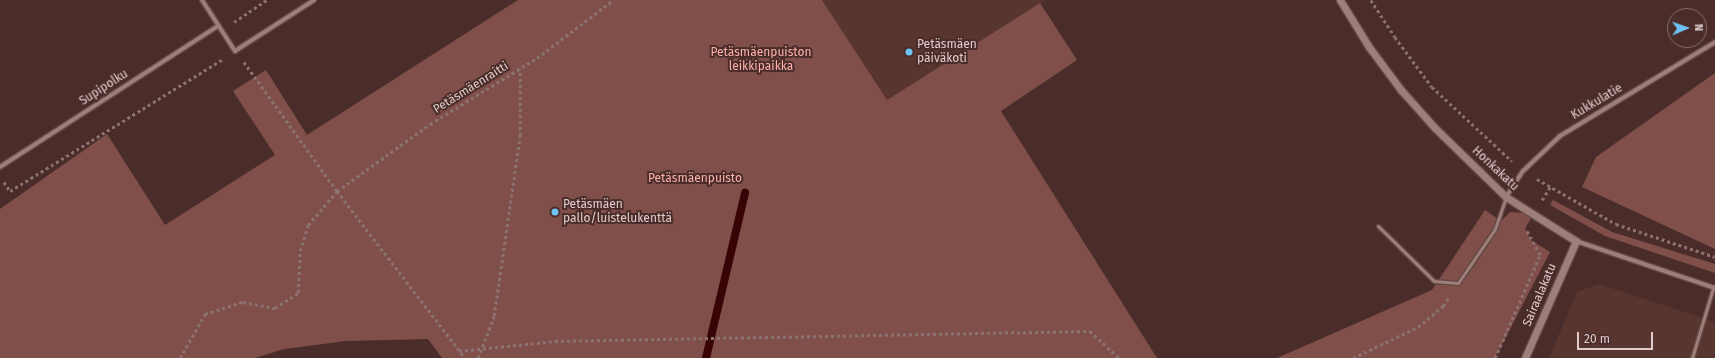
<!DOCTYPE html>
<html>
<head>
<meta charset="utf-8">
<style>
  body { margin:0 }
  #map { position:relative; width:1715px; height:358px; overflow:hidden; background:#4a2d2a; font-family:"Fira Sans",sans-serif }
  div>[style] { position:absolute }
  .built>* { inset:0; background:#593530 }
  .green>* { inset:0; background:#804f4a }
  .stream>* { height:8px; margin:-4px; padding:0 4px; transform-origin:4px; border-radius:4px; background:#380304 }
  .path>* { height:2.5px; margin-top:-1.25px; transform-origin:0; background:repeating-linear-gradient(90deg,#8b7270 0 3px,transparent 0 6px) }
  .roads { filter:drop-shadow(1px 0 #614946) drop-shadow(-1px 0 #614946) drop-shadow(0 1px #614946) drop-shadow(0 -1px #614946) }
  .service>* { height:3px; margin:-1.5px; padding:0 1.5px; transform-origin:1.5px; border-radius:1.5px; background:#9f7d78 }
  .minor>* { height:4px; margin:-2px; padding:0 2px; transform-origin:2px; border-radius:2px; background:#9f7d78 }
  .tertiary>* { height:7px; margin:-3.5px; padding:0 3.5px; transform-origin:3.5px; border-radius:3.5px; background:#9f7d78 }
  .dots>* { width:11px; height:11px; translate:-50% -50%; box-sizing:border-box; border:2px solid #4a2d2a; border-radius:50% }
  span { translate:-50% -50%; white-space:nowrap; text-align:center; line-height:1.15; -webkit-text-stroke:4px #4a2d2a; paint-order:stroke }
  .poi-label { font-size:12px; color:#e0cdcb }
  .left { translate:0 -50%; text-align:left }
  .park-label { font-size:12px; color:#fdb1a8 }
  .street-label { font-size:12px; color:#e0cdcb }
  .north { position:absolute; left:1667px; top:8px; width:40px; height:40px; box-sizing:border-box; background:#4a2d2a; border:1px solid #866d6a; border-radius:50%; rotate:88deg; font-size:11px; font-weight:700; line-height:16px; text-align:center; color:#e0cdcb }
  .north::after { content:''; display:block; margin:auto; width:14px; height:18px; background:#6fc2f4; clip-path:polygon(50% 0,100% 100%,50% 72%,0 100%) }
  .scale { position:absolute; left:1577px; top:332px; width:76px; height:18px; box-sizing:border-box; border:2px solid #e0cdcb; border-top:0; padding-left:5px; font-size:12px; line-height:14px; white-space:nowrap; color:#e0cdcb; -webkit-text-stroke:3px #4a2d2a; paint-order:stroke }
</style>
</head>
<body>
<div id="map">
  <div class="built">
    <div style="clip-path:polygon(822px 0,1045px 0,887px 100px)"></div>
    <div style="clip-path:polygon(1599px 284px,1715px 322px,1715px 358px,1549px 358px,1577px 292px)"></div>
  </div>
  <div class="green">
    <div style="clip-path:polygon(518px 0,822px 0,887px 100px,1040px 3px,1077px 60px,1001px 111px,1157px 358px,442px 358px,428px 339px,346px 341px,284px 349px,255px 358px,0 358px,0 209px,107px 134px,165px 225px,275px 155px,233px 91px,266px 70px,307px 135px)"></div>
    <div style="clip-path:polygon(1715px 73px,1715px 249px,1582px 187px,1596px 157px)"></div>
    <div style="clip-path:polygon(1553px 200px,1612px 232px,1715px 264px,1715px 273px,1605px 236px,1550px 205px)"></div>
    <div style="clip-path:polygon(1485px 210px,1501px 221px,1510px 212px,1534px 214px,1525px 228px,1531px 240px,1550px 252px,1495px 358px,1277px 358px,1432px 290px)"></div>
  </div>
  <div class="stream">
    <div style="left:706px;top:358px;width:170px;rotate:-76.7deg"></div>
  </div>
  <div class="path">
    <div style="left:1371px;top:0;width:44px;rotate:57deg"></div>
    <div style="left:1395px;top:37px;width:62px;rotate:53.5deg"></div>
    <div style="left:1432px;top:87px;width:109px;rotate:42.8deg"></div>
    <div style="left:234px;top:22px;width:40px;rotate:-34deg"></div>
    <div style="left:244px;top:62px;width:159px;rotate:54.2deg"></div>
    <div style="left:337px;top:191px;width:210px;rotate:52.5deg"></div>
    <div style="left:1537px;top:179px;width:91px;rotate:29.7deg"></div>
    <div style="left:1616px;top:224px;width:104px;rotate:18.4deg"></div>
    <div style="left:4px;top:182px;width:11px;rotate:56deg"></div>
    <div style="left:10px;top:191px;width:251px;rotate:-31.8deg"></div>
    <div style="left:1542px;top:200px;width:15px;rotate:-58deg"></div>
    <div style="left:459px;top:351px;width:97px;rotate:-5.9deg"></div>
    <div style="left:555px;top:341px;width:535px;rotate:-1.07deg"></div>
    <div style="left:1090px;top:331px;width:40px;rotate:43deg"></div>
    <div style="left:180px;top:358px;width:51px;rotate:-60.4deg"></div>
    <div style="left:205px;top:314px;width:40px;rotate:-18deg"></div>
    <div style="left:243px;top:302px;width:33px;rotate:11deg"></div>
    <div style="left:275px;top:308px;width:27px;rotate:-33deg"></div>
    <div style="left:298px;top:293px;width:42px;rotate:-87.3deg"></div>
    <div style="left:300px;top:251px;width:27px;rotate:-73deg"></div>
    <div style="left:308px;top:225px;width:45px;rotate:-49.5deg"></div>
    <div style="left:337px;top:191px;width:115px;rotate:-35.8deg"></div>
    <div style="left:430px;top:124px;width:126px;rotate:-31.7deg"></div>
    <div style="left:537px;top:58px;width:96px;rotate:-37.3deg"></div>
    <div style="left:478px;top:358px;width:45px;rotate:-69.1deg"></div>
    <div style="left:494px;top:316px;width:182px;rotate:-81.8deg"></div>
    <div style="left:520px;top:136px;width:67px;rotate:-90deg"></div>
    <div style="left:1353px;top:358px;width:72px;rotate:-25.5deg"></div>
    <div style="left:1418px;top:327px;width:33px;rotate:-40deg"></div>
    <div style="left:1443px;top:306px;width:11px;rotate:-56deg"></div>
    <div style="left:1495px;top:358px;width:112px;rotate:-66.4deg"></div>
    <div style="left:1540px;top:255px;width:29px;rotate:-119deg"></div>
  </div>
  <div class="roads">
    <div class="service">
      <div style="left:1378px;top:226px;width:78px;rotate:44.5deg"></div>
      <div style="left:1434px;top:281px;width:24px;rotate:5deg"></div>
      <div style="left:1458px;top:283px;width:65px;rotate:-55.6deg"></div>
      <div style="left:1495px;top:229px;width:34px;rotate:-71deg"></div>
      <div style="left:1692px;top:358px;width:73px;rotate:-73.3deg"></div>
    </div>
    <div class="minor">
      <div style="left:202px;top:0;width:61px;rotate:57.1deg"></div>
      <div style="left:235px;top:51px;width:94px;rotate:-32.8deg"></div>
      <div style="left:0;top:167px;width:260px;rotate:-32.9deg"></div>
      <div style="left:1506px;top:197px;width:31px;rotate:-57deg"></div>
      <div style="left:1523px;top:171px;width:51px;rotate:-43.4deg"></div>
      <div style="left:1560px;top:136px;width:181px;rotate:-31.2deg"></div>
      <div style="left:1576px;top:241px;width:147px;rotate:18.7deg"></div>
    </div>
    <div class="tertiary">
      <div style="left:1340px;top:0;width:55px;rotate:58.3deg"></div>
      <div style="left:1369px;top:47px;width:54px;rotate:53.3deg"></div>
      <div style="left:1401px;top:90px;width:51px;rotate:48.2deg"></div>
      <div style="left:1435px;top:128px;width:99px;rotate:44.2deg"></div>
      <div style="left:1506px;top:197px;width:83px;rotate:32.2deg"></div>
      <div style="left:1576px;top:241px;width:128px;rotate:113.6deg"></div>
    </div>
  </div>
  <div class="dots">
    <div style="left:909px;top:52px;background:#6fc2f4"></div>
    <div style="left:555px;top:212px;background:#6fc2f4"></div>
  </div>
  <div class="poi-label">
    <span class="left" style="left:917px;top:52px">Petäsmäen<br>päiväkoti</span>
    <span class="left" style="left:563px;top:212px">Petäsmäen<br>pallo/luistelukenttä</span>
  </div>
  <div class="park-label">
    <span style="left:761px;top:60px">Petäsmäenpuiston<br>leikkipaikka</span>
    <span style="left:695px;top:179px">Petäsmäenpuisto</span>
  </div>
  <div class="street-label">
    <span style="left:104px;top:88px;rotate:-33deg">Supipolku</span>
    <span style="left:471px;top:88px;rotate:-32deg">Petäsmäenraitti</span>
    <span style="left:1597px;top:102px;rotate:-31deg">Kukkulatie</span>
    <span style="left:1495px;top:169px;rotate:43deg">Honkakatu</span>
    <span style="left:1540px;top:295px;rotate:-67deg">Sairaalakatu</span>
  </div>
  <div class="north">N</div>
  <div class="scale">20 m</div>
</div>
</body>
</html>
